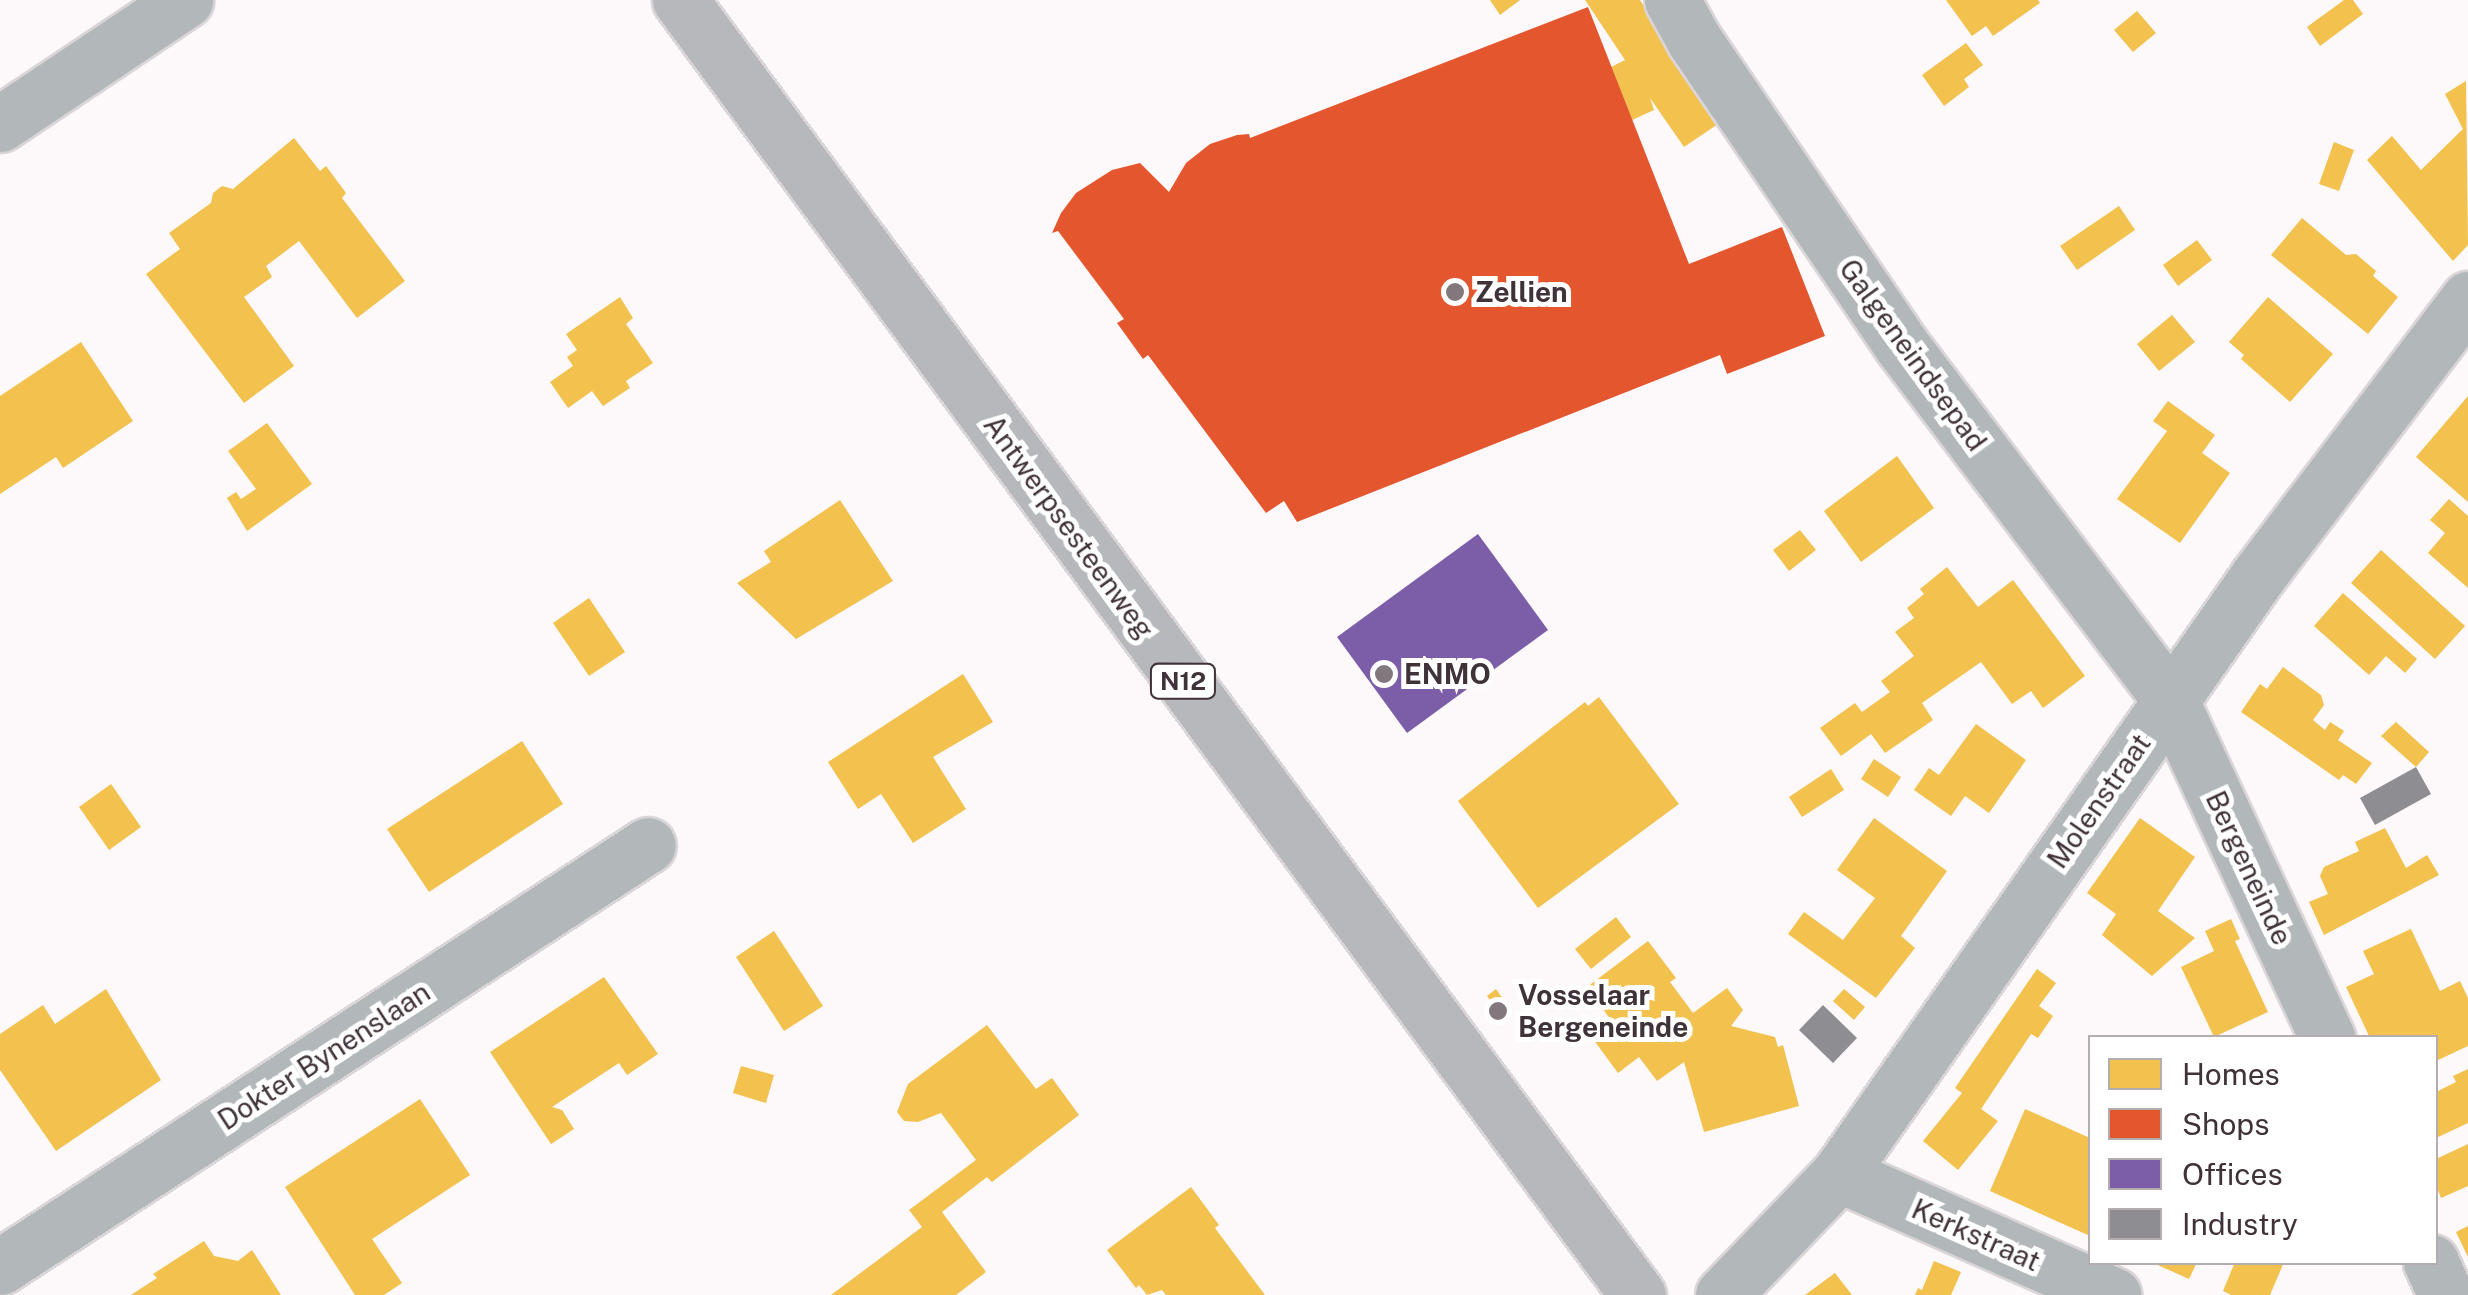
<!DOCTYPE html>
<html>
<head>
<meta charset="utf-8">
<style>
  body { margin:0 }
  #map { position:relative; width:2468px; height:1295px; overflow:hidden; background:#fdf8fa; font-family:"Public Sans",sans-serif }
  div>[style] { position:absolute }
  .homes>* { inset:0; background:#f2c14e }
  .shops>* { inset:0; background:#e4572e }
  .offices>* { inset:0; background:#7b5ea7 }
  .industry>* { inset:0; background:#8d8d92 }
  .roads { filter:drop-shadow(2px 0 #dad5d7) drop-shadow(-2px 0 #dad5d7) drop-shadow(0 2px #dad5d7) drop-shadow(0 -2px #dad5d7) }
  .minor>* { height:55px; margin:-27.5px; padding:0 27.5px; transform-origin:27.5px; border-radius:27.5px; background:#b2b7b9 }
  .major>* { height:55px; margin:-27.5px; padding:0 27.5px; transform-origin:27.5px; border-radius:27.5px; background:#b6b8bb }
  .dots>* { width:28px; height:28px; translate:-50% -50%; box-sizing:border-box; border:5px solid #fff; border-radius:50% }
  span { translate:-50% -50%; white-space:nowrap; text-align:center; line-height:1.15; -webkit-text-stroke:10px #fff; paint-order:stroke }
  .shield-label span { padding:2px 8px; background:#fff; border:2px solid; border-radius:8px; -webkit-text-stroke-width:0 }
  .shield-label { font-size:25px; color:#403239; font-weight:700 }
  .poi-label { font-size:28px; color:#403239; font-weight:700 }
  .left { translate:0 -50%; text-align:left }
  .street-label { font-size:28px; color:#403239 }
  .legend { position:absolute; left:2088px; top:1035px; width:350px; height:230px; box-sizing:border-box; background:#fff; border:2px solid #b3adb0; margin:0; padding:12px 18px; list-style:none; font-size:30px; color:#403239 }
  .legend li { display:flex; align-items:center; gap:20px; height:50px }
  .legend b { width:50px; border:2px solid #b3adb0 }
</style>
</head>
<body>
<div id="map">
  <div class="homes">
    <div style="clip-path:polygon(1490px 0,1520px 0,1500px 15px)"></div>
    <div style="clip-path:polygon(1585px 0,1640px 0,1721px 122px,1684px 147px,1650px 98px,1654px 110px,1632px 120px,1611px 67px,1625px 60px)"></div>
    <div style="clip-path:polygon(1946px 0,2038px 0,2040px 3px,1993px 36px,1986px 26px,1972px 36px)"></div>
    <div style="clip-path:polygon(2344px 0,2353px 0,2363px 14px,2320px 46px,2307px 27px)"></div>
    <div style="clip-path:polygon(2137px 11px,2156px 33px,2133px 52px,2114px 30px)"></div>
    <div style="clip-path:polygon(1966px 43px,1983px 65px,1964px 79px,1969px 87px,1944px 106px,1922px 75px)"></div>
    <div style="clip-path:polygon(2466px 81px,2468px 245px,2453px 261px,2367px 160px,2392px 136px,2421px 170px,2463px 129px,2445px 94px)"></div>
    <div style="clip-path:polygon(294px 138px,320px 171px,326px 166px,346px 193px,342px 198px,405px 281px,357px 318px,299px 241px,266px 266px,272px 277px,244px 297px,294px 366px,244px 403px,146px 274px,180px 249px,169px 233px,211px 203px,213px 193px,222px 186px,233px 189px)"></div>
    <div style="clip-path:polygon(2334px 142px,2354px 150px,2339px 191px,2319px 184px)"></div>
    <div style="clip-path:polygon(2119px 206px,2135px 230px,2077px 270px,2060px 246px)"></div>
    <div style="clip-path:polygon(2302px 218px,2346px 255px,2356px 254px,2376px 271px,2373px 276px,2398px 297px,2368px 334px,2271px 255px)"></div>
    <div style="clip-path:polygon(2197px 240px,2212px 260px,2178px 286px,2163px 265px)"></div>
    <div style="clip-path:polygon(620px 297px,633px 318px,626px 324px,653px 363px,626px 381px,630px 388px,603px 406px,592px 391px,568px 408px,550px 382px,573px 366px,567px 357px,577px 350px,566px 334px)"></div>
    <div style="clip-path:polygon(2268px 297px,2333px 354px,2290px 402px,2241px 359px,2244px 355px,2229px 342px)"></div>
    <div style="clip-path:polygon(2172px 315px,2195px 342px,2159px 371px,2137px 344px)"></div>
    <div style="clip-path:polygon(81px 342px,133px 421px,63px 468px,56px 457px,0 494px,0 396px)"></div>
    <div style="clip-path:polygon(2468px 396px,2468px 502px,2416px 457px)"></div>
    <div style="clip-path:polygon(2168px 401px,2215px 435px,2202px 453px,2230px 473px,2180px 543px,2117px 499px,2167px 431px,2153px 421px)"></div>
    <div style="clip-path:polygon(267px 423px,312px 484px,247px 531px,227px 498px,236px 492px,241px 499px,256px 489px,228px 451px)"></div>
    <div style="clip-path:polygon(1897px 456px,1934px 508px,1861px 562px,1824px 511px)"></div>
    <div style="clip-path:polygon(2449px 499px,2468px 516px,2468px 588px,2428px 553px,2445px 533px,2430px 520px)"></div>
    <div style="clip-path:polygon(840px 500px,893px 581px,796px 639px,737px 583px,771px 562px,764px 551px)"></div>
    <div style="clip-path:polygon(1800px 530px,1816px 550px,1789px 571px,1773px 550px)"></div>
    <div style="clip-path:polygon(2381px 550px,2465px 626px,2435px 659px,2351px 583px)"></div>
    <div style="clip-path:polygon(1947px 567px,1978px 607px,2013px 580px,2085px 676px,2043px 708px,2031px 691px,2012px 704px,1981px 662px,1922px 703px,1933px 720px,1885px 753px,1871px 734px,1841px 756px,1820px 728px,1855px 703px,1862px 712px,1890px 692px,1881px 681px,1914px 656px,1895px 632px,1914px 618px,1907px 608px,1924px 594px,1920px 589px)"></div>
    <div style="clip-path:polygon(2343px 593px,2417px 659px,2405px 673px,2386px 656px,2369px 675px,2314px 626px)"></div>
    <div style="clip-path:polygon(589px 598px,625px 652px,589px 676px,553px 623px)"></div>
    <div style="clip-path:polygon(2283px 667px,2321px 695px,2324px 705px,2313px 720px,2325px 730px,2330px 722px,2344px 731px,2338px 740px,2372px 763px,2356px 784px,2343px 775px,2339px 780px,2241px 712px,2260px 684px,2267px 689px)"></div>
    <div style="clip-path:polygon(963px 674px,993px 722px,933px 757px,966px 809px,913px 843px,881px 794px,858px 809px,828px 762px)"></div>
    <div style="clip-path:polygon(1599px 697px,1679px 804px,1538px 908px,1458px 801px,1585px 702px,1588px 706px)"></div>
    <div style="clip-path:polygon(2396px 722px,2429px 752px,2416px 767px,2381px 736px)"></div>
    <div style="clip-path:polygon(1976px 724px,2026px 760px,1989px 813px,1965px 796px,1951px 816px,1914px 790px,1929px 768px,1939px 775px)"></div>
    <div style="clip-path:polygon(522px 741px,563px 804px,429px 892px,387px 829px)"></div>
    <div style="clip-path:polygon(1874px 759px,1901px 777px,1888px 797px,1861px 779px)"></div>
    <div style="clip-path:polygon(1831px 769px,1844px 790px,1802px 817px,1789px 797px)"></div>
    <div style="clip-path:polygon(111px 784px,141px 827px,109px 850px,79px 807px)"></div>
    <div style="clip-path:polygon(1874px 818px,1947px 871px,1901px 936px,1915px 948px,1876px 998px,1788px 934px,1804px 912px,1843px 940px,1875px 898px,1837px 870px)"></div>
    <div style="clip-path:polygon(2140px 818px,2195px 857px,2158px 911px,2195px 938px,2152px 976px,2102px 935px,2116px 914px,2087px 893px)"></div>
    <div style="clip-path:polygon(2385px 828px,2406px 868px,2427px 855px,2439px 875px,2324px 935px,2309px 902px,2328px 894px,2320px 876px,2324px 867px,2359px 851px,2355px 842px)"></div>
    <div style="clip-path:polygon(1616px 917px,1631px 937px,1591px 969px,1575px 949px)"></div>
    <div style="clip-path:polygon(2231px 919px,2240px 939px,2235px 941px,2268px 1012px,2214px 1037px,2181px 967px,2214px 951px,2205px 931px)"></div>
    <div style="clip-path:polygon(2411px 929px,2440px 991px,2460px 981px,2468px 998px,2468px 1046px,2436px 1061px,2436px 1038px,2370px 1038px,2346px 987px,2374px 974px,2363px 951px)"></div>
    <div style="clip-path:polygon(774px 931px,823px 1006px,784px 1031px,736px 957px)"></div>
    <div style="clip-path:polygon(1648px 941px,1676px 978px,1670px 982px,1693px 1013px,1727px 988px,1743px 1010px,1731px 1026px,1775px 1037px,1778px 1047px,1783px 1045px,1799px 1106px,1704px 1132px,1684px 1062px,1657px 1081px,1639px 1057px,1618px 1073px,1593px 1039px,1613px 1023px,1587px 987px)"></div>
    <div style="clip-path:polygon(2037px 969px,2056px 983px,2039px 1006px,2053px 1016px,2038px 1038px,2031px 1034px,1981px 1109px,1998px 1121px,1958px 1170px,1923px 1141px,1962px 1093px,1955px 1088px)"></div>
    <div style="clip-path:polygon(604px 977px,658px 1054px,627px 1075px,619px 1063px,552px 1107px,562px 1110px,574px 1129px,551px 1144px,490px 1052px)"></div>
    <div style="clip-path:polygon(106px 989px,161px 1080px,56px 1151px,0 1070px,0 1034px,43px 1005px,55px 1024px)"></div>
    <div style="clip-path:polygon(1496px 989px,1507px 1005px,1498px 1011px,1487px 996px)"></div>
    <div style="clip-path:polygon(1844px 989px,1865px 1007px,1854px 1020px,1833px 1001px)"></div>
    <div style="clip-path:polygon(987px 1025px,1036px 1089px,1052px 1078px,1079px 1115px,992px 1182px,987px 1177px,942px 1212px,986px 1272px,956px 1295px,831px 1295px,922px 1227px,909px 1210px,976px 1160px,941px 1113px,918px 1122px,904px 1121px,897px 1112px,908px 1084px)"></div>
    <div style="clip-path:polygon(741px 1066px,774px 1075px,766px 1103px,733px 1093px)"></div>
    <div style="clip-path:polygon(2468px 1069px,2468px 1123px,2436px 1138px,2436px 1092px,2456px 1082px,2453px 1076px)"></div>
    <div style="clip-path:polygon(420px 1099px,470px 1175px,372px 1239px,402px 1283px,384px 1295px,355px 1295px,285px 1187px)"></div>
    <div style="clip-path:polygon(2025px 1109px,2090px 1138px,2090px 1236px,1990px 1191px)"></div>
    <div style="clip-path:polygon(2468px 1144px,2468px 1186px,2441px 1198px,2436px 1185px,2436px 1159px)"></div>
    <div style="clip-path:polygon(1191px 1187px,1219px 1225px,1215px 1228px,1265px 1295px,1166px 1295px,1162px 1290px,1147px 1295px,1139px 1285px,1136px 1288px,1107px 1250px)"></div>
    <div style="clip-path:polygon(2468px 1226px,2468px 1257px,2456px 1232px)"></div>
    <div style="clip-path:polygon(204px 1241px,214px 1256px,238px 1261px,252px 1250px,281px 1295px,131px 1295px,157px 1278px,153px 1274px)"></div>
    <div style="clip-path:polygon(1934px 1261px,1961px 1272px,1951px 1295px,1915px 1295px,1918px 1288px,1922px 1290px)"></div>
    <div style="clip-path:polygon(2151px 1262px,2197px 1262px,2189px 1279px)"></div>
    <div style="clip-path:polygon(2235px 1262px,2284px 1262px,2270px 1295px,2231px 1295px,2223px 1291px)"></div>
    <div style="clip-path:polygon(1835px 1273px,1852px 1295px,1805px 1295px)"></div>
  </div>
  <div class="shops">
    <div style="clip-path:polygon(1588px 7px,1689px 264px,1782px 227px,1825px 336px,1727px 374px,1720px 355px,1297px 522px,1284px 501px,1266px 513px,1148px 355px,1143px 359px,1117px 323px,1124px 319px,1058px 231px,1052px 233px,1061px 213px,1076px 193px,1112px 170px,1140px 163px,1169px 192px,1186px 163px,1210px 144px,1237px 135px,1249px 134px,1250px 138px)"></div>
  </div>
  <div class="offices">
    <div style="clip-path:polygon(1478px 534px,1548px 630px,1407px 733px,1337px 637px)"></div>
  </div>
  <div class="industry">
    <div style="clip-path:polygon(2416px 767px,2431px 794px,2375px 825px,2360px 798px)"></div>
    <div style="clip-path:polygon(1823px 1005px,1857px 1038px,1833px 1063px,1799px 1030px)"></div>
  </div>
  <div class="roads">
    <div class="minor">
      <div style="left:1672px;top:0;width:46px;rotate:61.2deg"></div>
      <div style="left:1694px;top:40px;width:370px;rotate:55.8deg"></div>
      <div style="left:1902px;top:346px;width:443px;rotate:52.8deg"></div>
      <div style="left:2170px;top:699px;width:374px;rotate:65.1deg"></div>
      <div style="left:0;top:124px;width:223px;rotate:-33.8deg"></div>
      <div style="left:1839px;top:1174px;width:300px;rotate:23.8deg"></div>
      <div style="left:2431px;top:1262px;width:36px;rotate:66deg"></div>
      <div style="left:0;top:1267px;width:773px;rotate:-33.07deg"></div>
      <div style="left:1723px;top:1295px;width:168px;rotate:-46.2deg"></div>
      <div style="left:1839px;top:1174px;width:730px;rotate:-54.98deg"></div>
      <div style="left:2258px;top:576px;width:348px;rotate:-52.8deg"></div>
    </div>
    <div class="major">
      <div style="left:680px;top:0;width:1611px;rotate:53.51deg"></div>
    </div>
  </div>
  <div class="dots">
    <div style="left:1455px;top:292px;background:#82777d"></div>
    <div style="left:1384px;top:674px;background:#82777d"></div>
    <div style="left:1498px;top:1011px;background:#82777d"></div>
  </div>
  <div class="shield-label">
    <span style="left:1183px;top:681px">N12</span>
  </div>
  <div class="poi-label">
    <span class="left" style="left:1475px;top:292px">Zellien</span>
    <span class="left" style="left:1404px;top:674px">ENMO</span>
    <span class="left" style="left:1518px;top:1011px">Vosselaar<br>Bergeneinde</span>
  </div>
  <div class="street-label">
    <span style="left:1913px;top:355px;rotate:54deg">Galgeneindsepad</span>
    <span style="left:1069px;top:527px;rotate:54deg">Antwerpsesteenweg</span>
    <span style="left:2099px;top:801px;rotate:-55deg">Molenstraat</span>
    <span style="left:2249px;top:868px;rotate:65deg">Bergeneinde</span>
    <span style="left:324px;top:1056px;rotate:-33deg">Dokter Bynenslaan</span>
    <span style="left:1976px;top:1235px;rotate:24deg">Kerkstraat</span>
  </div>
  <ul class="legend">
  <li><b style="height:28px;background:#f2c14e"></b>Homes</li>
  <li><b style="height:28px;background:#e4572e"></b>Shops</li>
  <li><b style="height:28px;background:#7b5ea7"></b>Offices</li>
  <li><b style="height:28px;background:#8d8d92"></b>Industry</li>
  </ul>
</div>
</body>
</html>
